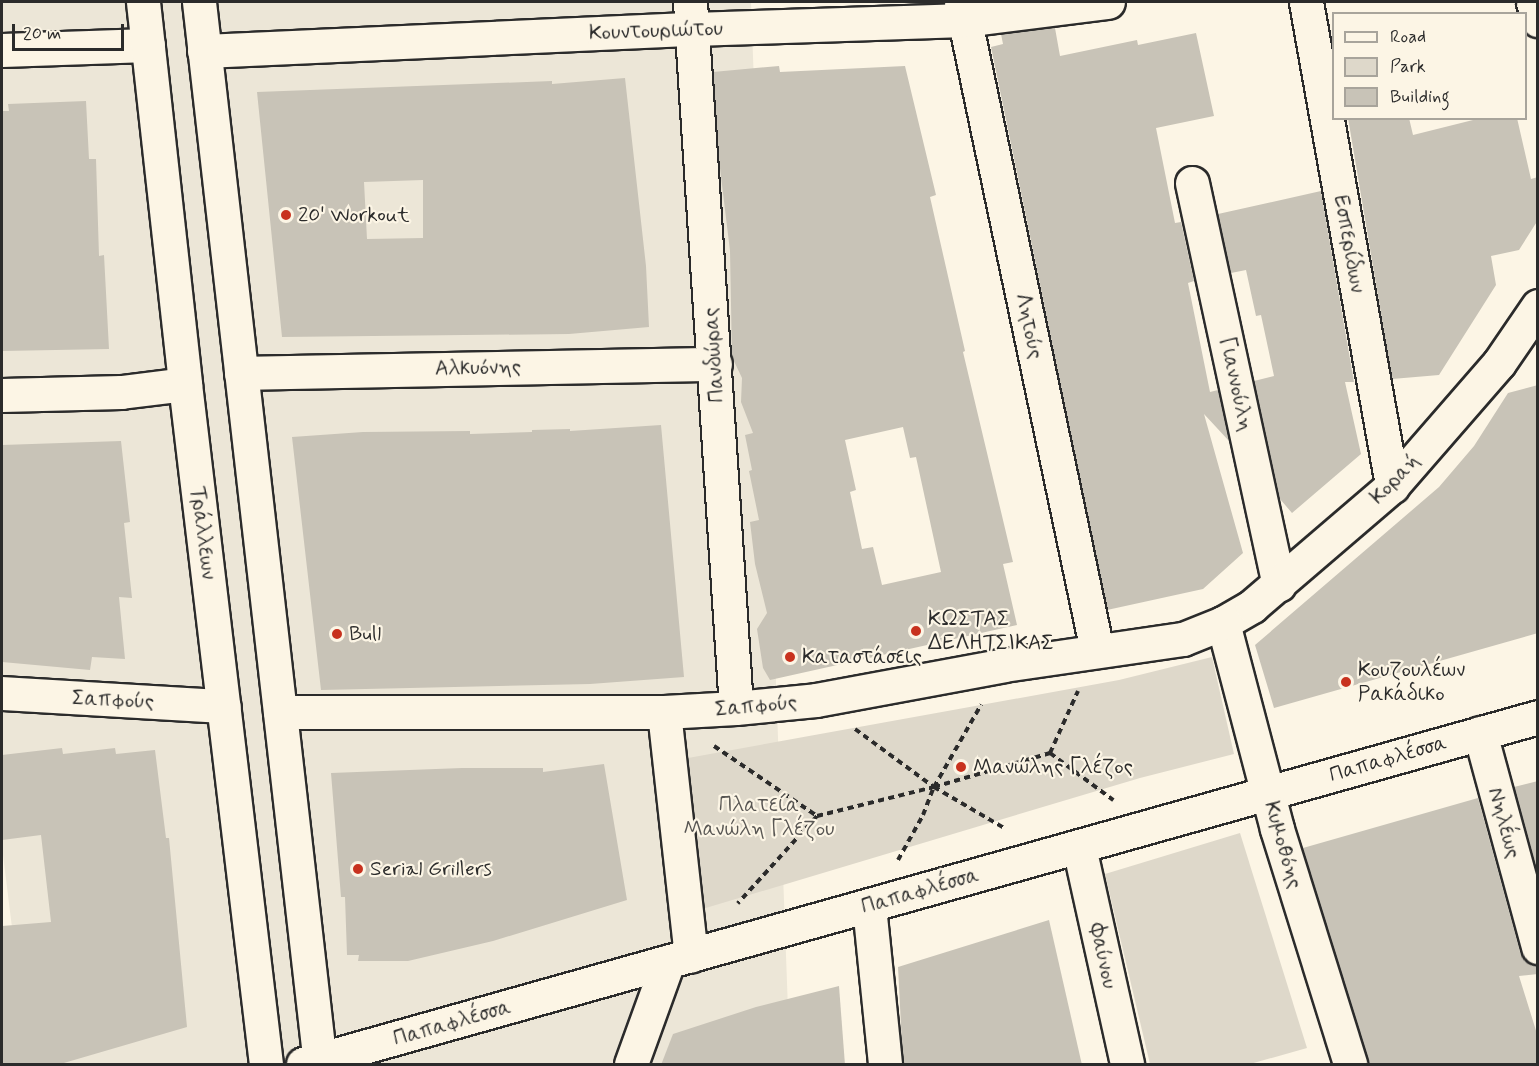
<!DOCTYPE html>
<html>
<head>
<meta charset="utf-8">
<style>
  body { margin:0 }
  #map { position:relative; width:1539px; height:1066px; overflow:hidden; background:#fcf5e5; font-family:Mynerve,sans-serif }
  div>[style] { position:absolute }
  .built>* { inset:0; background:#ece6d7 }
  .green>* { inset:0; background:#ded8ca }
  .building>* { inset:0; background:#c8c3b7 }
  .path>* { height:4px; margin-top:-2px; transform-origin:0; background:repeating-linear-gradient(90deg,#2b2b2b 0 6px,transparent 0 10.5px) }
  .roads { filter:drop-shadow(2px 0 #2b2b2b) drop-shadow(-2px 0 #2b2b2b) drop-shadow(0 2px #2b2b2b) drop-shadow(0 -2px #2b2b2b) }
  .street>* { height:33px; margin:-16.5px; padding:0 16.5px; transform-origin:16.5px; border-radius:16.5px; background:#fcf5e5 }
  .secondary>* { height:33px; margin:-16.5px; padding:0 16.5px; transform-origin:16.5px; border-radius:16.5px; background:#fcf5e5 }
  .dots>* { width:16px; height:16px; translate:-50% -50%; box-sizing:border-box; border:3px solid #fcf5e5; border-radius:50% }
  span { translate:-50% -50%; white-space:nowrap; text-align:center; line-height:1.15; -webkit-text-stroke:4.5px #fcf5e5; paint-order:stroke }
  .street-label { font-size:21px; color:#2b2b2b }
  .poi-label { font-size:21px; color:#2b2b2b }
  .left { translate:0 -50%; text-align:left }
  .park-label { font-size:21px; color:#585653 }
  .frame { position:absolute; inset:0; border:3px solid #2b2b2b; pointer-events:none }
  .legend { position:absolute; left:1332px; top:12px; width:195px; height:108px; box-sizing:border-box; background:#fcf5e5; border:2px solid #a8a49b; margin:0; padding:8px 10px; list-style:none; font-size:18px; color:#2b2b2b }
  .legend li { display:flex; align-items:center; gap:12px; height:30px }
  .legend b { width:30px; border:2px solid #a8a49b }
  .scale { position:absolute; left:12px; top:24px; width:112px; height:27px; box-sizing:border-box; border:3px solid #2b2b2b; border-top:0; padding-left:8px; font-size:18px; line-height:21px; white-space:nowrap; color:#2b2b2b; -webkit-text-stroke:4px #fcf5e5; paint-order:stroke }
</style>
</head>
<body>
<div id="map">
  <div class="built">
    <div style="clip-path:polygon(2px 2px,751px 2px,790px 1064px,29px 1064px,2px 847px)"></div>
  </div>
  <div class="green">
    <div style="clip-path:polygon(1212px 657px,1234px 754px,1140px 778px,699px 910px,677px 760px,1119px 680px)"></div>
    <div style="clip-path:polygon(1240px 833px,1307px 1048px,1250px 1064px,1150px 1064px,1105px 874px)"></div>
  </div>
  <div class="building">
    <div style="clip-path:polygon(1055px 28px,1060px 56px,1137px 40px,1138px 45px,1196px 33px,1214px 116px,1156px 128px,1175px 223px,1181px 222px,1194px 281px,1188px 283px,1210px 392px,1218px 390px,1229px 441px,1204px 414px,1243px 553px,1203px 589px,1107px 610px,991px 47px,1003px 44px,1001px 34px)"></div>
    <div style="clip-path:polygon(evenodd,779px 66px,780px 72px,905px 66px,936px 195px,930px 197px,965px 351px,963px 352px,1013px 562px,1003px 564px,1017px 625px,770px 680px,763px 668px,757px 629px,767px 613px,755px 564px,750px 522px,759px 520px,749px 471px,752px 470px,745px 435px,753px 433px,741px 402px,742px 378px,732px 357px,730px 251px,719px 160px,713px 72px,779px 66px,903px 427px,910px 458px,916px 457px,941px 572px,882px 585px,873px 547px,862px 549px,850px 492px,856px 490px,845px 440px,903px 427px)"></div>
    <div style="clip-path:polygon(evenodd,625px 78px,646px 266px,649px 327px,569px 334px,282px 337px,257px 92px,552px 81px,552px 84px,625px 78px,423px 180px,423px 238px,367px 239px,364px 182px,423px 180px)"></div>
    <div style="clip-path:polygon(86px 101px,89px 159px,96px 159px,99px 256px,104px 255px,109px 349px,2px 351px,2px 111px,9px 111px,8px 104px)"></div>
    <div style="clip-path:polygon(1348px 118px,1409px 118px,1413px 135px,1481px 118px,1517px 118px,1531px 179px,1538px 177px,1538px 220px,1519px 250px,1491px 256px,1496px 285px,1439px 375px,1392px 379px)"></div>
    <div style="clip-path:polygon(1321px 191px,1354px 382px,1345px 382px,1361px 454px,1292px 513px,1280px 499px,1254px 381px,1274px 376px,1261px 315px,1256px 316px,1246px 270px,1231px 273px,1218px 214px)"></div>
    <div style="clip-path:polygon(1538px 385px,1538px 633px,1274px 708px,1255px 645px,1439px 487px,1474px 446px,1508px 393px)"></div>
    <div style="clip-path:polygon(661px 425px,684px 677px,590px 684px,321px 690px,292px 437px,363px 432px,470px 431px,470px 434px,532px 432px,532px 430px,570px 429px,570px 431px)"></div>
    <div style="clip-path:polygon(121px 441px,130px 522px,124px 523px,132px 598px,119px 597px,125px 659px,92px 657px,90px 670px,2px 662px,2px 445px)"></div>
    <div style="clip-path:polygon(62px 748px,63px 754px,115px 748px,116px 754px,155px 750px,166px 838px,169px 838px,187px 1027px,57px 1065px,2px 1065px,2px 926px,51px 922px,41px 835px,2px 840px,2px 755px)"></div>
    <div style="clip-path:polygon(604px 764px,627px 900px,493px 941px,408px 961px,358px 961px,359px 955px,347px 955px,345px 897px,341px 897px,331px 773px,462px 768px,543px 768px,543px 772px)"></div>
    <div style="clip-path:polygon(1538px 781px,1538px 873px,1514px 787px)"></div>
    <div style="clip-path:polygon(1478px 798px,1520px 952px,1525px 961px,1538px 965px,1538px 974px,1519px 976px,1538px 1037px,1538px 1065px,1368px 1065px,1303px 848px)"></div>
    <div style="clip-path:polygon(1049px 920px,1082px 1065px,903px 1065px,898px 967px)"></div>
    <div style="clip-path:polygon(839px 986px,845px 1065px,661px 1065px,673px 1034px,756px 1007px)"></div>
  </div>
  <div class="path">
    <div style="left:855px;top:729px;width:98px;rotate:36.3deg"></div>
    <div style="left:934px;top:787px;width:83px;rotate:30.3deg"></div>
    <div style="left:714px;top:746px;width:125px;rotate:34.2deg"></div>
    <div style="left:817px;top:816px;width:118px;rotate:132.2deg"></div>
    <div style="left:1050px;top:753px;width:68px;rotate:-65.7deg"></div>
    <div style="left:817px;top:816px;width:121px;rotate:-13.9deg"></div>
    <div style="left:934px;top:787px;width:121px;rotate:-16.3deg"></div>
    <div style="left:1050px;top:753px;width:79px;rotate:36.7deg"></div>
    <div style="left:898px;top:860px;width:51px;rotate:-60.9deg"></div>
    <div style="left:923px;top:815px;width:30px;rotate:-69deg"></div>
    <div style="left:934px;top:787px;width:95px;rotate:-60.2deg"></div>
  </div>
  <div class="roads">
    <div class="street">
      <div style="left:690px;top:2px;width:707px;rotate:86.27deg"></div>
      <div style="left:961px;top:2px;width:663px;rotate:78.16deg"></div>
      <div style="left:1306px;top:2px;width:492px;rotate:79.9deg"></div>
      <div style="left:1533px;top:2px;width:19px;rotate:74deg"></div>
      <div style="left:2px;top:50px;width:146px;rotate:-2deg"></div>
      <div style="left:204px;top:51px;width:489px;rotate:-2.6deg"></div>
      <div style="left:693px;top:29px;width:272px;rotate:-1.9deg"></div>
      <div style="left:965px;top:20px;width:144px;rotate:-7.2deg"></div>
      <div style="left:1192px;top:183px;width:411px;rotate:77.8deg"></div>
      <div style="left:241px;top:373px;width:474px;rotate:-1.1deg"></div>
      <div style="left:2px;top:395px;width:119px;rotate:-1.4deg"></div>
      <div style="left:121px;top:392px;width:64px;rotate:-7.1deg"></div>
      <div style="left:1223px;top:623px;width:213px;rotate:75.3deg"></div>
      <div style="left:1277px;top:829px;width:246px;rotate:72.7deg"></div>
      <div style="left:2px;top:693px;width:222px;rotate:3.4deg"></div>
      <div style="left:280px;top:712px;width:384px"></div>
      <div style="left:664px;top:712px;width:72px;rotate:-3.2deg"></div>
      <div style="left:736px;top:708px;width:80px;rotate:-5.7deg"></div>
      <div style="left:816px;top:700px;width:191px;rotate:-10.5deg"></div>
      <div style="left:1004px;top:665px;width:181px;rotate:-8.3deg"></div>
      <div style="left:1183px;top:639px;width:43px;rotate:-21.8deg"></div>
      <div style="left:1223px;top:623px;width:34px;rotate:-30deg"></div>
      <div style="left:1252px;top:606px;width:184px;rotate:-40.6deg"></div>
      <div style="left:1392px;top:486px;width:163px;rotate:-49deg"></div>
      <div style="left:1499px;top:363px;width:69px;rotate:-55.6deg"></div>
      <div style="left:664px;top:712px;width:245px;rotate:83.7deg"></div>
      <div style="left:1480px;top:733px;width:222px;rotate:74.8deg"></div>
      <div style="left:1079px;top:847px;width:222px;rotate:77.5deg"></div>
      <div style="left:869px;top:906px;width:159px;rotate:84.2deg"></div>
      <div style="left:631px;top:1064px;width:109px;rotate:-70.1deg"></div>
    </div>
    <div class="secondary">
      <div style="left:143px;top:2px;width:384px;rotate:83.7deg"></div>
      <div style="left:185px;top:384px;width:685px;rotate:83.21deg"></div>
      <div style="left:199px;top:2px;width:1069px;rotate:83.5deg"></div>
      <div style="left:303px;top:1064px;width:1283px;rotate:-15.69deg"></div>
    </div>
  </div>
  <div class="dots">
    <div style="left:286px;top:215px;background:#c8321e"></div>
    <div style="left:916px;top:631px;background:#c8321e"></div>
    <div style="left:337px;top:634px;background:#c8321e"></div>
    <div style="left:790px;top:657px;background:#c8321e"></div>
    <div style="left:1346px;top:682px;background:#c8321e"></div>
    <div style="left:961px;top:767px;background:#c8321e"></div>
    <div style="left:358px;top:869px;background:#c8321e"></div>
  </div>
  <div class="street-label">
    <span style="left:656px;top:31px;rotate:-2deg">Κουντουριώτου</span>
    <span style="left:1349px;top:244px;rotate:80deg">Εσπερίδων</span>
    <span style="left:1029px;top:326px;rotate:78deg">Λητούς</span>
    <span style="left:714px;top:355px;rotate:-94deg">Πανδώρας</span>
    <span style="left:478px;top:368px;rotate:-1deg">Αλκυόνης</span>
    <span style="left:1236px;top:384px;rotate:78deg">Γιαννούλη</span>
    <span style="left:1395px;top:479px;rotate:-46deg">Κοραή</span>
    <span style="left:203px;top:533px;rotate:83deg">Τράλλεων</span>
    <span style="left:113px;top:700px;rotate:3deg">Σαπφούς</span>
    <span style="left:756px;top:706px;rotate:-5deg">Σαπφούς</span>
    <span style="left:1388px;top:759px;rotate:-16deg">Παπαφλέσσα</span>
    <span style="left:1504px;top:823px;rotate:75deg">Νηλέως</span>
    <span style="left:1283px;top:845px;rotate:74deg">Κυμοθόης</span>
    <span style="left:920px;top:891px;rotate:-16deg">Παπαφλέσσα</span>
    <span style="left:1103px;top:956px;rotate:78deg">Φαύνου</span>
    <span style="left:452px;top:1023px;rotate:-16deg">Παπαφλέσσα</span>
  </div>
  <div class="poi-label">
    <span class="left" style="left:298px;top:215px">20' Workout</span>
    <span class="left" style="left:928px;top:631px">ΚΩΣΤΑΣ<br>ΔΕΛΗΤΣΙΚΑΣ</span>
    <span class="left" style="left:349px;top:634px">Bull</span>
    <span class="left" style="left:802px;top:657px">Καταστάσεις</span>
    <span class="left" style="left:1358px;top:682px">Κουζουλέων<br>Ρακάδικο</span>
    <span class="left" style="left:973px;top:767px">Μανώλης Γλέζος</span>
    <span class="left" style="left:370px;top:869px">Serial Grillers</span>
  </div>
  <div class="park-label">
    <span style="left:759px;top:817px">Πλατεία<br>Μανώλη Γλέζου</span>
  </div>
  <div class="frame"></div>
  <ul class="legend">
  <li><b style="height:8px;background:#fcf5e5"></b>Road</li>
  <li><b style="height:16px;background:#ded8ca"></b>Park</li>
  <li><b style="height:16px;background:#c8c3b7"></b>Building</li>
  </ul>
  <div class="scale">20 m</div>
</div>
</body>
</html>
